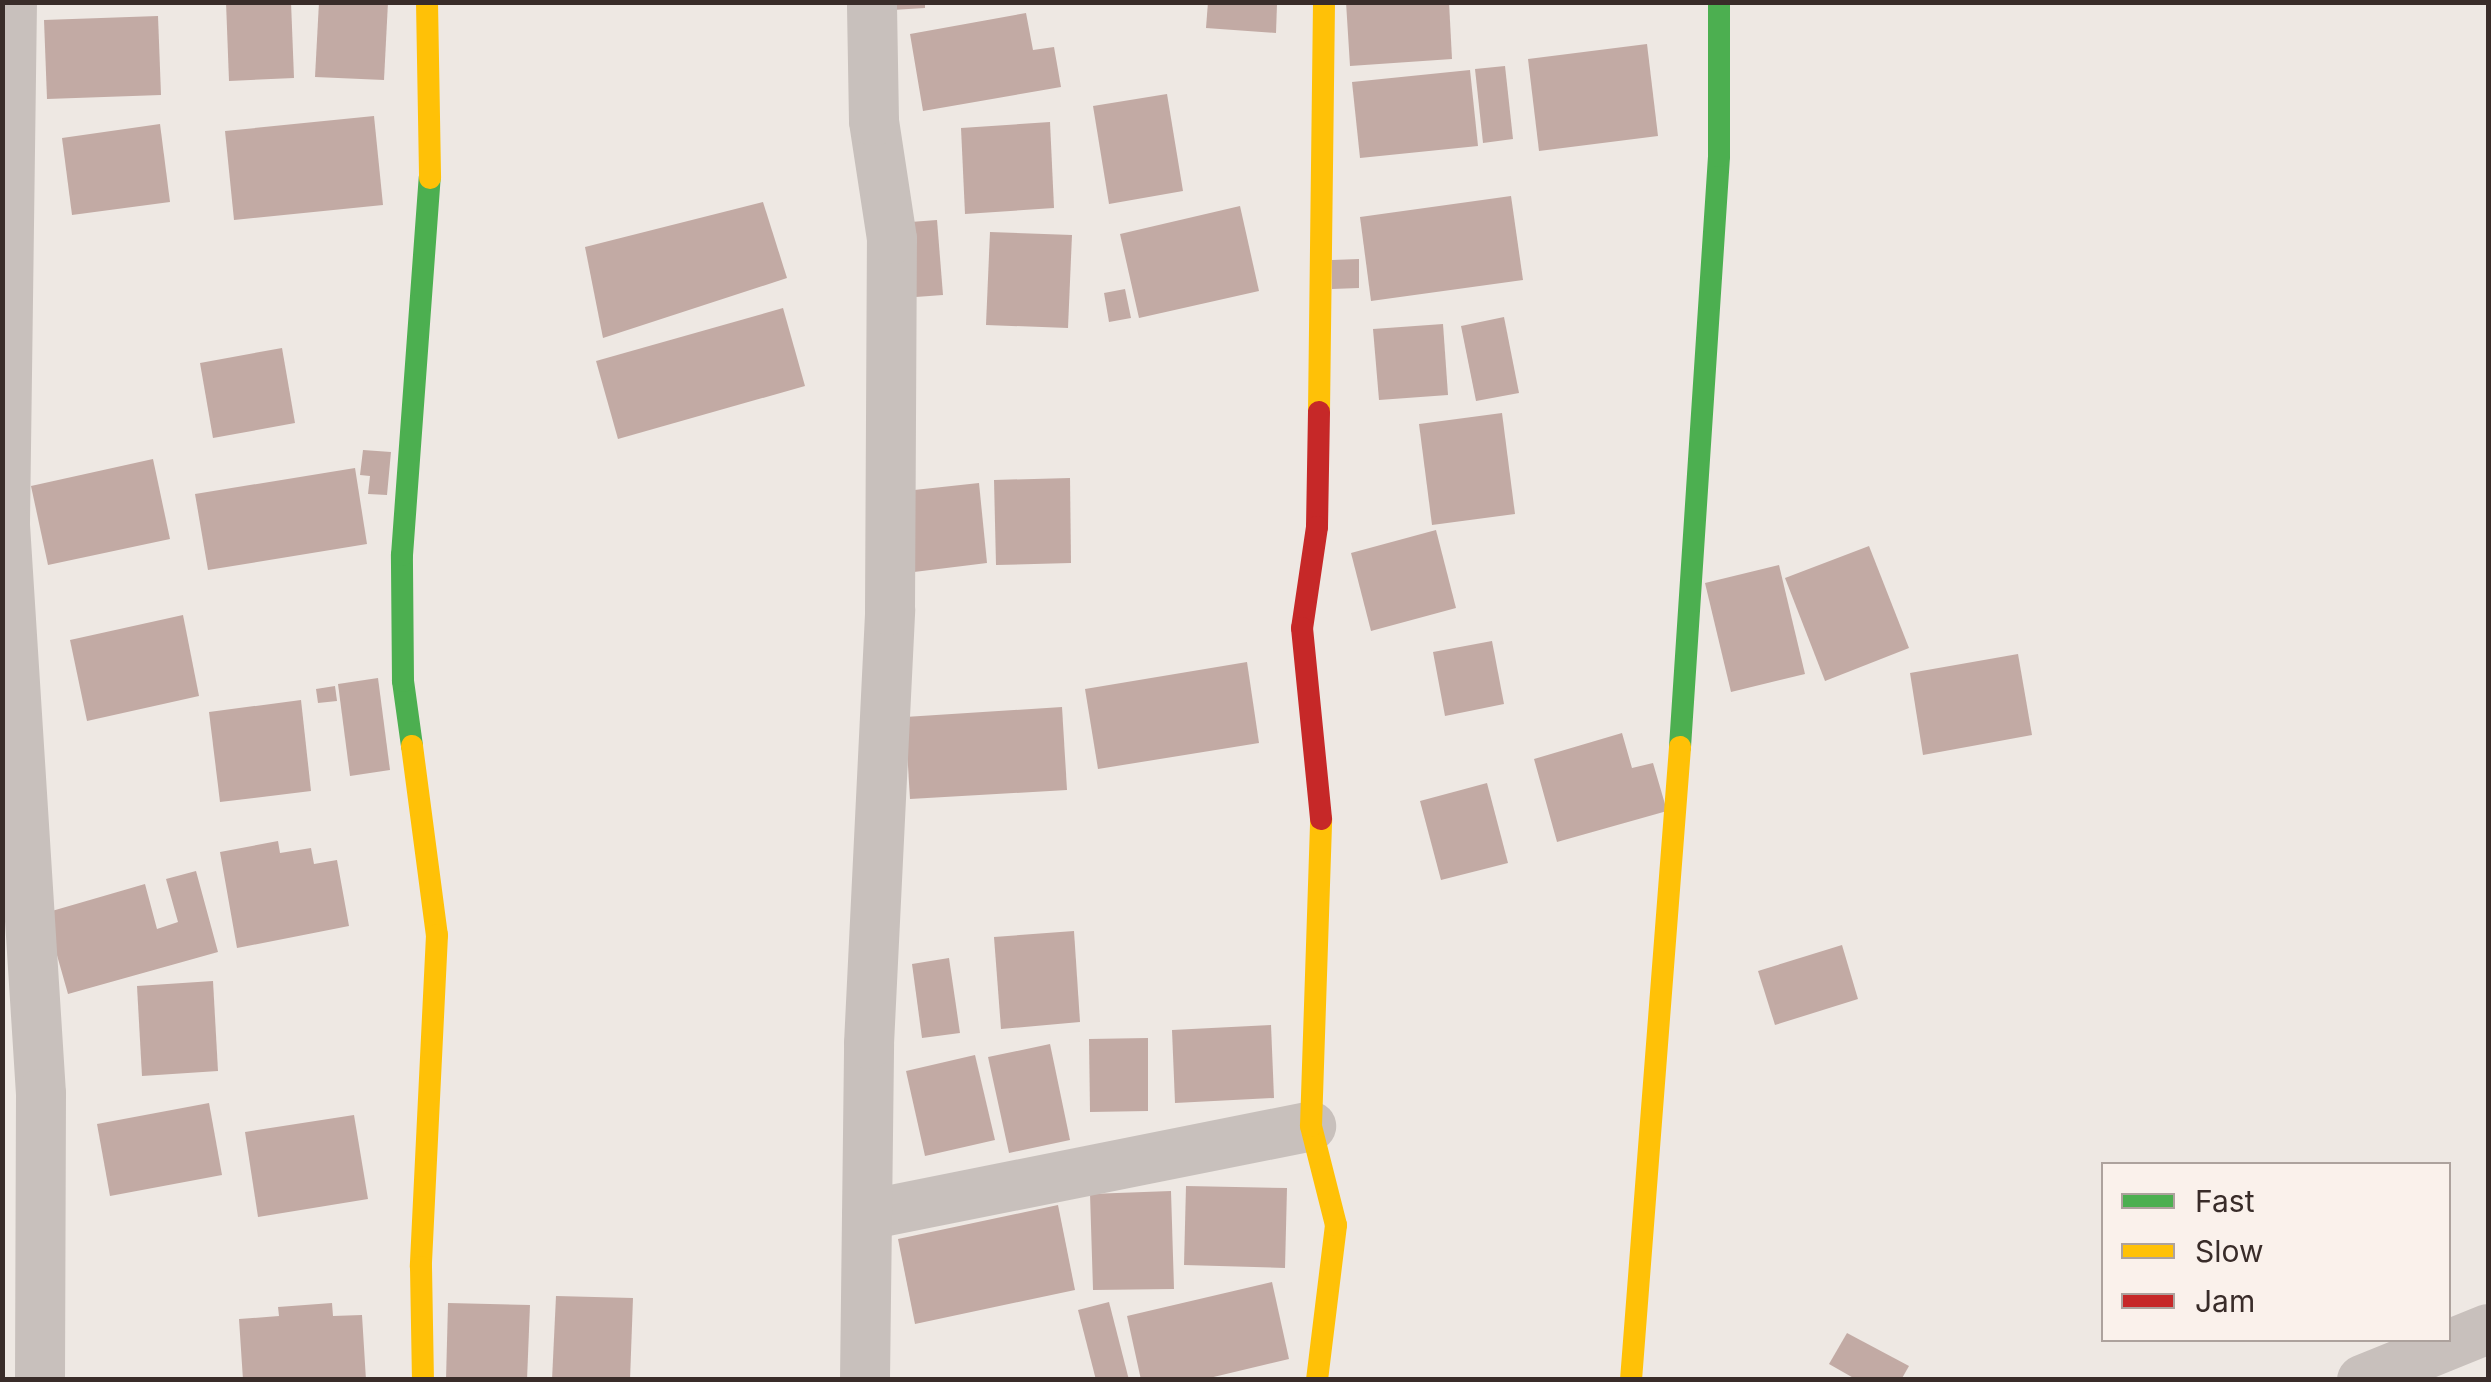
<!DOCTYPE html>
<html>
<head>
<meta charset="utf-8">
<style>
  body { margin:0 }
  #map { position:relative; width:2491px; height:1382px; overflow:hidden; background:#eee8e3; font-family:Inter,sans-serif }
  div>[style] { position:absolute }
  .building>* { inset:0; background:#c2aaa4 }
  .street>* { height:50px; margin:-25px; padding:0 25px; transform-origin:25px; border-radius:25px; background:#c8c0bc }
  .fast>* { height:22px; margin:-11px; padding:0 11px; transform-origin:11px; border-radius:11px; background:#4caf50 }
  .slow>* { height:22px; margin:-11px; padding:0 11px; transform-origin:11px; border-radius:11px; background:#ffc107 }
  .jam>* { height:22px; margin:-11px; padding:0 11px; transform-origin:11px; border-radius:11px; background:#c62828 }
  span { translate:-50% -50%; white-space:nowrap; text-align:center; line-height:1.15; -webkit-text-stroke:10px #faf1eb; paint-order:stroke }
  .frame { position:absolute; inset:0; border:5px solid #392c29; pointer-events:none }
  .legend { position:absolute; left:2101px; top:1162px; width:350px; height:180px; box-sizing:border-box; background:#faf1eb; border:2px solid #ada29d; margin:0; padding:12px 18px; list-style:none; font-size:30px; color:#392c29 }
  .legend li { display:flex; align-items:center; gap:20px; height:50px }
  .legend b { width:50px; border:2px solid #ada29d }
</style>
</head>
<body>
<div id="map">
  <div class="building">
    <div style="clip-path:polygon(226px 2px,291px 2px,294px 78px,229px 81px)"></div>
    <div style="clip-path:polygon(319px 2px,388px 2px,384px 80px,315px 77px)"></div>
    <div style="clip-path:polygon(892px 2px,925px 2px,925px 8px,892px 10px)"></div>
    <div style="clip-path:polygon(1208px 2px,1277px 4px,1276px 33px,1206px 28px)"></div>
    <div style="clip-path:polygon(1346px 2px,1449px 2px,1452px 59px,1350px 66px)"></div>
    <div style="clip-path:polygon(1026px 13px,1033px 50px,1054px 47px,1061px 87px,923px 111px,910px 34px)"></div>
    <div style="clip-path:polygon(158px 16px,161px 95px,47px 99px,44px 20px)"></div>
    <div style="clip-path:polygon(1647px 44px,1658px 136px,1539px 151px,1528px 59px)"></div>
    <div style="clip-path:polygon(1505px 66px,1513px 139px,1483px 143px,1475px 69px)"></div>
    <div style="clip-path:polygon(1470px 70px,1478px 146px,1360px 158px,1352px 82px)"></div>
    <div style="clip-path:polygon(1167px 94px,1183px 191px,1109px 204px,1093px 106px)"></div>
    <div style="clip-path:polygon(374px 116px,383px 205px,234px 220px,225px 131px)"></div>
    <div style="clip-path:polygon(1050px 122px,1054px 208px,965px 214px,961px 128px)"></div>
    <div style="clip-path:polygon(160px 124px,170px 202px,72px 215px,62px 138px)"></div>
    <div style="clip-path:polygon(1511px 196px,1523px 280px,1371px 301px,1360px 217px)"></div>
    <div style="clip-path:polygon(763px 202px,787px 278px,603px 338px,585px 247px)"></div>
    <div style="clip-path:polygon(1240px 206px,1259px 291px,1139px 318px,1120px 234px)"></div>
    <div style="clip-path:polygon(937px 220px,943px 295px,902px 298px,897px 223px)"></div>
    <div style="clip-path:polygon(990px 232px,1072px 235px,1068px 328px,986px 325px)"></div>
    <div style="clip-path:polygon(1359px 259px,1359px 288px,1332px 289px,1332px 260px)"></div>
    <div style="clip-path:polygon(1125px 289px,1131px 318px,1109px 322px,1104px 293px)"></div>
    <div style="clip-path:polygon(783px 308px,805px 386px,618px 439px,596px 361px)"></div>
    <div style="clip-path:polygon(1504px 317px,1519px 393px,1476px 401px,1461px 326px)"></div>
    <div style="clip-path:polygon(1443px 324px,1448px 395px,1379px 400px,1373px 329px)"></div>
    <div style="clip-path:polygon(282px 348px,295px 423px,213px 438px,200px 363px)"></div>
    <div style="clip-path:polygon(1502px 413px,1515px 514px,1432px 525px,1419px 424px)"></div>
    <div style="clip-path:polygon(363px 450px,391px 452px,387px 495px,368px 494px,370px 476px,360px 475px)"></div>
    <div style="clip-path:polygon(153px 459px,170px 539px,48px 565px,31px 486px)"></div>
    <div style="clip-path:polygon(355px 468px,367px 544px,208px 570px,195px 494px)"></div>
    <div style="clip-path:polygon(1070px 478px,1071px 563px,996px 565px,994px 480px)"></div>
    <div style="clip-path:polygon(979px 483px,987px 563px,914px 572px,905px 491px)"></div>
    <div style="clip-path:polygon(1436px 530px,1456px 608px,1371px 631px,1351px 553px)"></div>
    <div style="clip-path:polygon(1869px 546px,1909px 648px,1825px 681px,1785px 578px)"></div>
    <div style="clip-path:polygon(1779px 565px,1805px 674px,1731px 692px,1705px 583px)"></div>
    <div style="clip-path:polygon(183px 615px,199px 696px,87px 721px,70px 640px)"></div>
    <div style="clip-path:polygon(1492px 641px,1504px 704px,1445px 716px,1433px 652px)"></div>
    <div style="clip-path:polygon(2018px 654px,2032px 735px,1923px 755px,1910px 673px)"></div>
    <div style="clip-path:polygon(1247px 662px,1259px 743px,1098px 769px,1085px 689px)"></div>
    <div style="clip-path:polygon(378px 678px,390px 770px,350px 776px,338px 684px)"></div>
    <div style="clip-path:polygon(335px 686px,337px 701px,318px 703px,316px 689px)"></div>
    <div style="clip-path:polygon(301px 700px,311px 791px,220px 802px,209px 712px)"></div>
    <div style="clip-path:polygon(1062px 707px,1067px 790px,910px 799px,905px 717px)"></div>
    <div style="clip-path:polygon(1622px 733px,1632px 768px,1653px 763px,1667px 811px,1557px 842px,1534px 759px)"></div>
    <div style="clip-path:polygon(1487px 783px,1508px 863px,1441px 880px,1420px 801px)"></div>
    <div style="clip-path:polygon(278px 841px,280px 853px,311px 848px,314px 864px,337px 860px,349px 926px,237px 948px,220px 852px)"></div>
    <div style="clip-path:polygon(196px 871px,218px 952px,68px 994px,45px 913px,145px 884px,157px 929px,178px 922px,166px 879px)"></div>
    <div style="clip-path:polygon(1074px 931px,1080px 1022px,1001px 1029px,994px 937px)"></div>
    <div style="clip-path:polygon(1842px 945px,1858px 999px,1775px 1025px,1758px 971px)"></div>
    <div style="clip-path:polygon(949px 958px,960px 1033px,922px 1038px,912px 964px)"></div>
    <div style="clip-path:polygon(213px 981px,218px 1071px,142px 1076px,137px 986px)"></div>
    <div style="clip-path:polygon(1271px 1025px,1274px 1098px,1175px 1103px,1172px 1030px)"></div>
    <div style="clip-path:polygon(1148px 1038px,1148px 1111px,1090px 1112px,1089px 1039px)"></div>
    <div style="clip-path:polygon(1050px 1044px,1070px 1140px,1009px 1153px,988px 1057px)"></div>
    <div style="clip-path:polygon(975px 1055px,995px 1140px,925px 1156px,906px 1071px)"></div>
    <div style="clip-path:polygon(209px 1103px,222px 1175px,110px 1196px,97px 1124px)"></div>
    <div style="clip-path:polygon(354px 1115px,368px 1199px,258px 1217px,245px 1132px)"></div>
    <div style="clip-path:polygon(1186px 1186px,1287px 1188px,1285px 1268px,1184px 1265px)"></div>
    <div style="clip-path:polygon(1171px 1191px,1174px 1289px,1093px 1290px,1090px 1194px)"></div>
    <div style="clip-path:polygon(1058px 1205px,1075px 1290px,915px 1324px,898px 1239px)"></div>
    <div style="clip-path:polygon(1272px 1282px,1289px 1359px,1201px 1380px,1141px 1380px,1127px 1316px)"></div>
    <div style="clip-path:polygon(556px 1296px,633px 1298px,630px 1380px,552px 1380px)"></div>
    <div style="clip-path:polygon(1109px 1302px,1129px 1380px,1096px 1380px,1078px 1310px)"></div>
    <div style="clip-path:polygon(332px 1303px,333px 1316px,362px 1315px,366px 1380px,243px 1380px,239px 1319px,279px 1316px,278px 1307px)"></div>
    <div style="clip-path:polygon(448px 1303px,530px 1305px,527px 1380px,446px 1380px)"></div>
    <div style="clip-path:polygon(1847px 1333px,1909px 1366px,1901px 1380px,1857px 1380px,1829px 1364px)"></div>
  </div>
  <div class="street">
    <div style="left:12px;top:2px;width:523px;rotate:90.77deg"></div>
    <div style="left:5px;top:525px;width:570px;rotate:86.38deg"></div>
    <div style="left:41px;top:1094px;width:286px;rotate:90.2deg"></div>
    <div style="left:867px;top:1215px;width:453px;rotate:-11.3deg"></div>
    <div style="left:865px;top:1380px;width:336px;rotate:-89.3deg"></div>
    <div style="left:869px;top:1044px;width:435px;rotate:-87.2deg"></div>
    <div style="left:890px;top:610px;width:371px;rotate:-89.7deg"></div>
    <div style="left:892px;top:239px;width:119px;rotate:-98.7deg"></div>
    <div style="left:874px;top:121px;width:119px;rotate:-91deg"></div>
    <div style="left:2362px;top:1380px;width:136px;rotate:-22deg"></div>
  </div>
  <div class="fast">
    <div style="left:412px;top:746px;width:66px;rotate:-97.9deg"></div>
    <div style="left:403px;top:681px;width:126px;rotate:-90.5deg"></div>
    <div style="left:402px;top:555px;width:378px;rotate:-85.8deg"></div>
    <div style="left:1680px;top:747px;width:592px;rotate:-86.22deg"></div>
    <div style="left:1719px;top:156px;width:154px;rotate:-90deg"></div>
  </div>
  <div class="slow">
    <div style="left:427px;top:2px;width:176px;rotate:89deg"></div>
    <div style="left:1319px;top:412px;width:410px;rotate:-89.3deg"></div>
    <div style="left:412px;top:746px;width:191px;rotate:82.5deg"></div>
    <div style="left:437px;top:935px;width:332px;rotate:92.8deg"></div>
    <div style="left:421px;top:1267px;width:113px;rotate:89deg"></div>
    <div style="left:1317px;top:1380px;width:156px;rotate:-83deg"></div>
    <div style="left:1336px;top:1225px;width:102px;rotate:-104.2deg"></div>
    <div style="left:1311px;top:1126px;width:307px;rotate:-88.1deg"></div>
    <div style="left:1631px;top:1380px;width:635px;rotate:-85.57deg"></div>
  </div>
  <div class="jam">
    <div style="left:1319px;top:412px;width:115px;rotate:91deg"></div>
    <div style="left:1317px;top:527px;width:102px;rotate:98.4deg"></div>
    <div style="left:1302px;top:628px;width:192px;rotate:84.3deg"></div>
  </div>
  <div class="frame"></div>
  <ul class="legend">
  <li><b style="height:12px;background:#4caf50"></b>Fast</li>
  <li><b style="height:12px;background:#ffc107"></b>Slow</li>
  <li><b style="height:12px;background:#c62828"></b>Jam</li>
  </ul>
</div>
</body>
</html>
